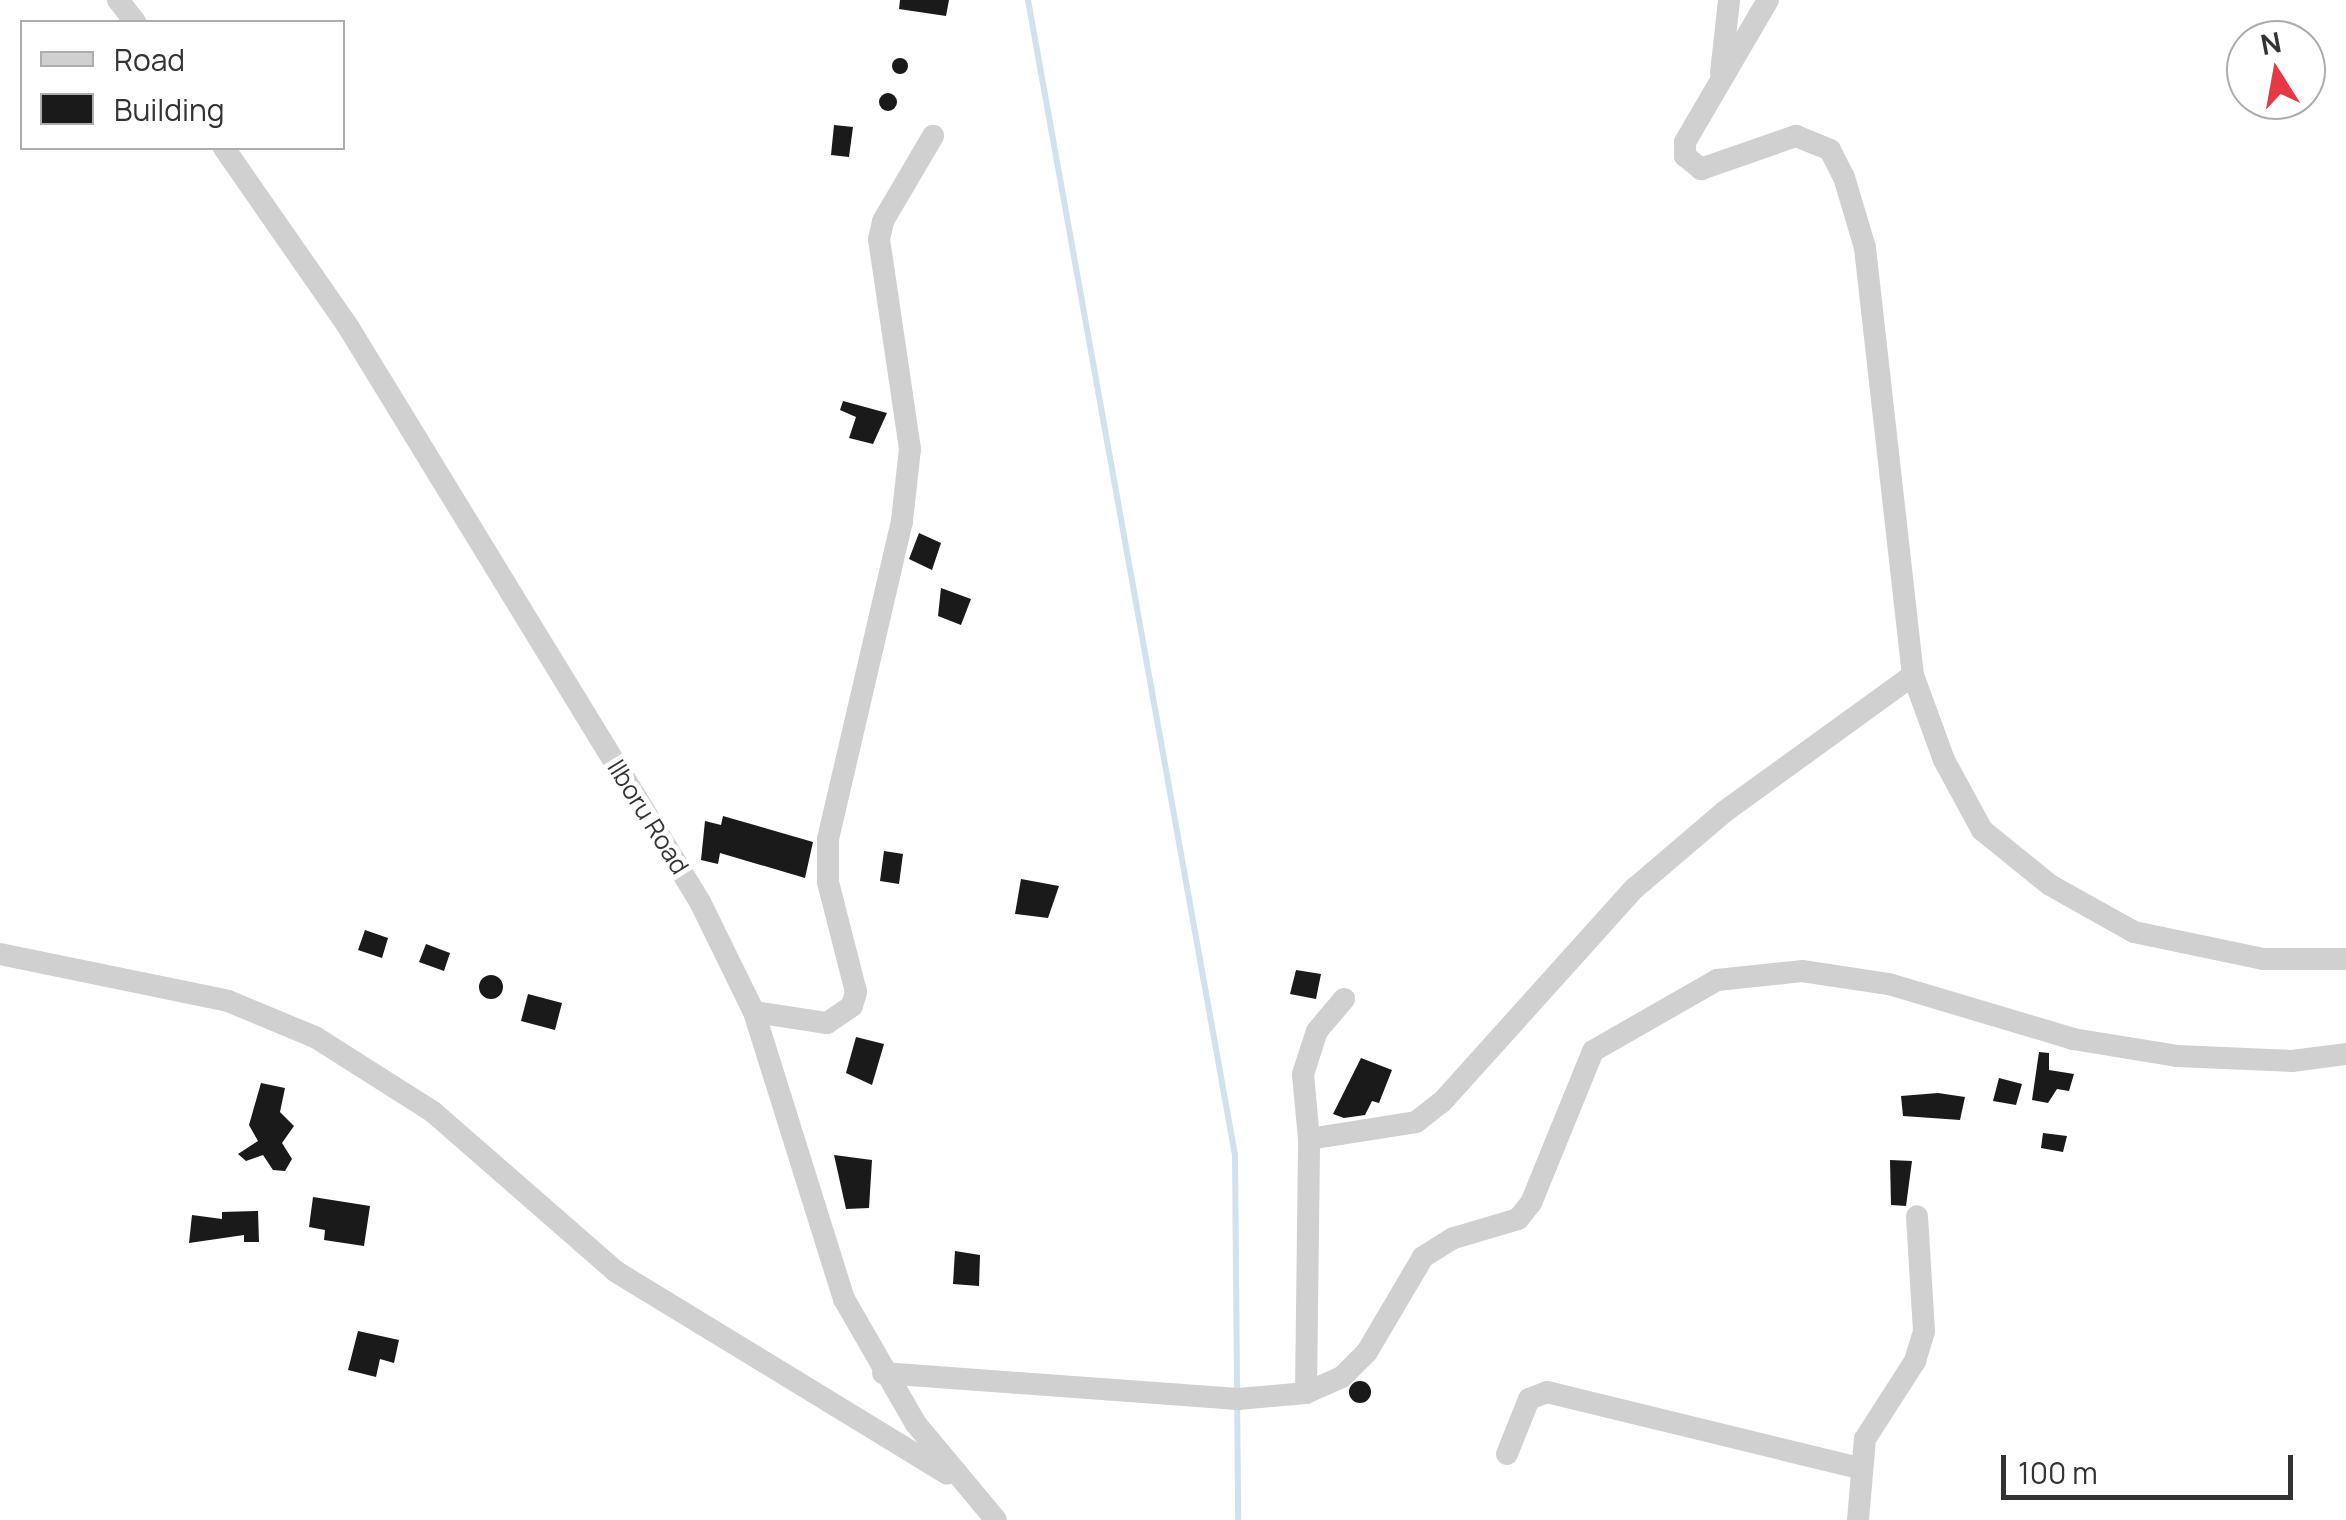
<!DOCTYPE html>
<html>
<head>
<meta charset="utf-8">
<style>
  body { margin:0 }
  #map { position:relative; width:2346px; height:1520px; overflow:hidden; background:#fff; font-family:Manrope,sans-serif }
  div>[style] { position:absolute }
  .stream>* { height:6px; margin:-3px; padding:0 3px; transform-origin:3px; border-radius:3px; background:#cfe2ee }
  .building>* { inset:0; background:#1a1a1a }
  .round { border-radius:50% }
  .minor>* { height:22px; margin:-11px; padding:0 11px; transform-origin:11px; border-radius:11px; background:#d0d0d0 }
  span { translate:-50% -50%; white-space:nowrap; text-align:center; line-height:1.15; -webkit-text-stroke:10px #fff; paint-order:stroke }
  .street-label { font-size:25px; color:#333 }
  .legend { position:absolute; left:20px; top:20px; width:325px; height:130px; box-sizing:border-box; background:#fff; border:2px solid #adadad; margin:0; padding:12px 18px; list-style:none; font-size:30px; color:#333 }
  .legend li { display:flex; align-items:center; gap:20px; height:50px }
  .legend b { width:50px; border:2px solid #adadad }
  .north { position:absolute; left:2226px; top:20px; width:100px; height:100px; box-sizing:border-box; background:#fff; border:2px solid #adadad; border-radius:50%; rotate:349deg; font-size:28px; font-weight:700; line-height:40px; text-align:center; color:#333 }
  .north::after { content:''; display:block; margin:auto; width:35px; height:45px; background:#e63946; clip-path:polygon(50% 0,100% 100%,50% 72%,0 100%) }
  .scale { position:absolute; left:2001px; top:1455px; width:292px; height:45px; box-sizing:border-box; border:5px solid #333; border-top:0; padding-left:12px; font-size:30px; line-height:35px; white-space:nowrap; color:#333; -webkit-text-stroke:8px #fff; paint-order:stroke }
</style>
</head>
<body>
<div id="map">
  <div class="stream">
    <div style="left:1028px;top:0;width:1173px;rotate:79.84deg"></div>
    <div style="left:1235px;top:1155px;width:365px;rotate:89.5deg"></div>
  </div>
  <div class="building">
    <div style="clip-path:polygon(900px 0,949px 0,946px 16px,899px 9px)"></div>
    <div class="round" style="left:892px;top:58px;width:16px;height:16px"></div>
    <div class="round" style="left:879px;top:93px;width:18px;height:18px"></div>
    <div style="clip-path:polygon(834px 125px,853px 127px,849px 157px,831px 155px)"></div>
    <div style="clip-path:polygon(843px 401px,887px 413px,873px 444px,849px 438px,856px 417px,840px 410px)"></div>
    <div style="clip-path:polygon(919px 533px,941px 543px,932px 570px,909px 559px)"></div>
    <div style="clip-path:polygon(941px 588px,971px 599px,961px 625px,938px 616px)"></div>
    <div style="clip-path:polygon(723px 816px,813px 842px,805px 878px,720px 853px,718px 864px,701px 860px,705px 821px,721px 825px)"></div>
    <div style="clip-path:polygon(884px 851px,903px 854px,899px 884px,880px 881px)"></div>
    <div style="clip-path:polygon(1021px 879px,1059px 886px,1048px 918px,1015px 914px)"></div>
    <div style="clip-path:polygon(365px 930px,388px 938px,382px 958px,358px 950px)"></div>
    <div style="clip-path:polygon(426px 944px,450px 953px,444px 971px,419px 962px)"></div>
    <div style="clip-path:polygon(1296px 970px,1321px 974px,1316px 999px,1290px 994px)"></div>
    <div class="round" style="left:479px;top:975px;width:24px;height:24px"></div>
    <div style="clip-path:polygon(528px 994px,562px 1003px,555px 1030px,521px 1021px)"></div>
    <div style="clip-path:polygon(856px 1037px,884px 1044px,872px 1085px,846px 1073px)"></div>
    <div style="clip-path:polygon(2039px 1052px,2049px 1053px,2049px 1070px,2074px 1074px,2069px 1091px,2057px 1089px,2048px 1103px,2032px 1100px)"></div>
    <div style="clip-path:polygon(1361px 1058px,1392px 1070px,1379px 1103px,1372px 1101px,1365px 1115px,1344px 1118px,1333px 1114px)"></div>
    <div style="clip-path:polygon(1999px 1078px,2022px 1084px,2016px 1105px,1993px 1101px)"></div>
    <div style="clip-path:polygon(261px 1083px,285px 1088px,280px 1112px,294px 1126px,282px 1143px,292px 1159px,285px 1171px,273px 1170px,263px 1155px,246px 1161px,238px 1154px,258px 1141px,249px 1125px)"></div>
    <div style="clip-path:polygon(1938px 1093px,1965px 1097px,1960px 1120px,1903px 1116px,1901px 1096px)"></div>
    <div style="clip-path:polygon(2043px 1133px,2067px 1136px,2063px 1152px,2041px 1148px)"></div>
    <div style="clip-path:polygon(834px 1155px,872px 1160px,869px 1208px,846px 1209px)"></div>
    <div style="clip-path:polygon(1890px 1160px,1912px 1161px,1906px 1206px,1891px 1205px)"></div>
    <div style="clip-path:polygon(313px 1197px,370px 1206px,364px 1246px,324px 1240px,325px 1230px,309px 1227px)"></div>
    <div style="clip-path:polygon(258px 1211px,259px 1242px,244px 1242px,244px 1235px,189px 1243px,192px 1215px,222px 1219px,222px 1212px)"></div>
    <div style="clip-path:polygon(955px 1251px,980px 1255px,979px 1286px,953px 1284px)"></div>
    <div style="clip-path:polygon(358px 1331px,399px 1340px,394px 1363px,380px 1359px,376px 1377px,348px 1370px)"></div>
    <div class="round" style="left:1349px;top:1381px;width:22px;height:22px"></div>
  </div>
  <div class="minor">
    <div style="left:118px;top:0;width:28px;rotate:52deg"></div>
    <div style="left:1768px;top:0;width:164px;rotate:120.3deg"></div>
    <div style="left:1685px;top:142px;width:14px;rotate:90deg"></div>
    <div style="left:1685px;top:156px;width:21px;rotate:39deg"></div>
    <div style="left:1701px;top:169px;width:101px;rotate:-19.2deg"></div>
    <div style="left:1796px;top:136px;width:37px;rotate:22deg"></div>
    <div style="left:1830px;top:150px;width:30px;rotate:63deg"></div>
    <div style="left:1844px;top:177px;width:74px;rotate:73.5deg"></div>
    <div style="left:1865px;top:248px;width:430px;rotate:83.6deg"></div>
    <div style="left:1913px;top:675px;width:90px;rotate:70deg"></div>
    <div style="left:1944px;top:760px;width:80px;rotate:61.5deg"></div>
    <div style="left:1982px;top:830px;width:87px;rotate:39deg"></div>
    <div style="left:2050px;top:885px;width:96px;rotate:29.2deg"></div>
    <div style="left:2134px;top:932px;width:132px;rotate:11.8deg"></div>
    <div style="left:2263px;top:959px;width:83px"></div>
    <div style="left:1721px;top:73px;width:73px;rotate:-83.7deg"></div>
    <div style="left:224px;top:148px;width:219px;rotate:55.2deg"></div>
    <div style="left:349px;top:328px;width:673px;rotate:58.55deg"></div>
    <div style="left:700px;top:902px;width:123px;rotate:63.9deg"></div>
    <div style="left:754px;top:1012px;width:301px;rotate:72.6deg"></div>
    <div style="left:844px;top:1299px;width:144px;rotate:60.1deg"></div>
    <div style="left:916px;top:1424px;width:125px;rotate:50.2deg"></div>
    <div style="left:0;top:954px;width:233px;rotate:11.6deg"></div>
    <div style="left:228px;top:1001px;width:94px;rotate:22.5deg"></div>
    <div style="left:315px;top:1037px;width:140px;rotate:32.4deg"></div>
    <div style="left:433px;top:1112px;width:242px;rotate:41.1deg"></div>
    <div style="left:615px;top:1271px;width:389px;rotate:31.4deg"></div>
    <div style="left:754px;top:1012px;width:74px;rotate:8.6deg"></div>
    <div style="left:827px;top:1023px;width:30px;rotate:-34deg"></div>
    <div style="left:852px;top:1006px;width:15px;rotate:-74deg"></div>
    <div style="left:856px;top:992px;width:114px;rotate:-104.3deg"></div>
    <div style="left:828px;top:882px;width:43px;rotate:-90deg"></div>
    <div style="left:828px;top:839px;width:326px;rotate:-76.9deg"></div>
    <div style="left:902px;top:521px;width:72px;rotate:-83.7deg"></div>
    <div style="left:910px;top:449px;width:212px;rotate:-98.4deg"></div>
    <div style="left:879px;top:239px;width:18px;rotate:-77deg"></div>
    <div style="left:883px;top:221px;width:99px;rotate:-59.5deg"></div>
    <div style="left:1309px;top:1139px;width:108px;rotate:-9deg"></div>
    <div style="left:1416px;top:1122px;width:33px;rotate:-38deg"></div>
    <div style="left:1442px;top:1102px;width:288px;rotate:-48deg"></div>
    <div style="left:1635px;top:888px;width:117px;rotate:-40.5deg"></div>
    <div style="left:1724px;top:812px;width:233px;rotate:-35.9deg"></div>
    <div style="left:883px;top:1373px;width:356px;rotate:4.2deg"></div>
    <div style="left:1238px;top:1399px;width:68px;rotate:-5deg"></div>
    <div style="left:1306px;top:1393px;width:39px;rotate:-24deg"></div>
    <div style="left:1342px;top:1377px;width:35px;rotate:-45deg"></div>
    <div style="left:1367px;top:1352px;width:110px;rotate:-59.5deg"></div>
    <div style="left:1423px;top:1257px;width:36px;rotate:-32deg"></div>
    <div style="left:1454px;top:1238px;width:67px;rotate:-16.5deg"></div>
    <div style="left:1518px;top:1219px;width:21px;rotate:-51deg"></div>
    <div style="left:1531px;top:1203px;width:164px;rotate:-67.8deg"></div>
    <div style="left:1593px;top:1051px;width:143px;rotate:-29.8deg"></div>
    <div style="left:1717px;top:980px;width:85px;rotate:-6deg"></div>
    <div style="left:1802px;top:971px;width:88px;rotate:8.5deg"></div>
    <div style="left:1889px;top:984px;width:192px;rotate:16.6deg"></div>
    <div style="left:2073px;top:1039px;width:105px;rotate:9.3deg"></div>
    <div style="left:2177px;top:1056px;width:115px;rotate:2.5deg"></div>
    <div style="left:2292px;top:1061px;width:54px;rotate:-7.4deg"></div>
    <div style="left:1306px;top:1393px;width:254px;rotate:-89.3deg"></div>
    <div style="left:1309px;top:1139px;width:65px;rotate:-95.3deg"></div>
    <div style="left:1303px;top:1074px;width:45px;rotate:-72deg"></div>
    <div style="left:1317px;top:1031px;width:42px;rotate:-49.8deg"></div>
    <div style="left:1507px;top:1454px;width:59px;rotate:-68.2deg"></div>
    <div style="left:1529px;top:1399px;width:19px;rotate:-21deg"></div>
    <div style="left:1547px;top:1392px;width:321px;rotate:13.7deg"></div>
    <div style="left:1858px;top:1520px;width:81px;rotate:-85.1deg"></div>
    <div style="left:1865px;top:1439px;width:93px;rotate:-57.3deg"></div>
    <div style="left:1915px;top:1361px;width:31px;rotate:-73deg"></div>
    <div style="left:1924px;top:1331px;width:115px;rotate:-93.5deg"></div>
  </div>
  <div class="street-label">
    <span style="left:648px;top:817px;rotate:58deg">Ilboru Road</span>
  </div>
  <ul class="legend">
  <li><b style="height:12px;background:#d0d0d0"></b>Road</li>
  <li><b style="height:28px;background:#1a1a1a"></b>Building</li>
  </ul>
  <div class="north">N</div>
  <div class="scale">100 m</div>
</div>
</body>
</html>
